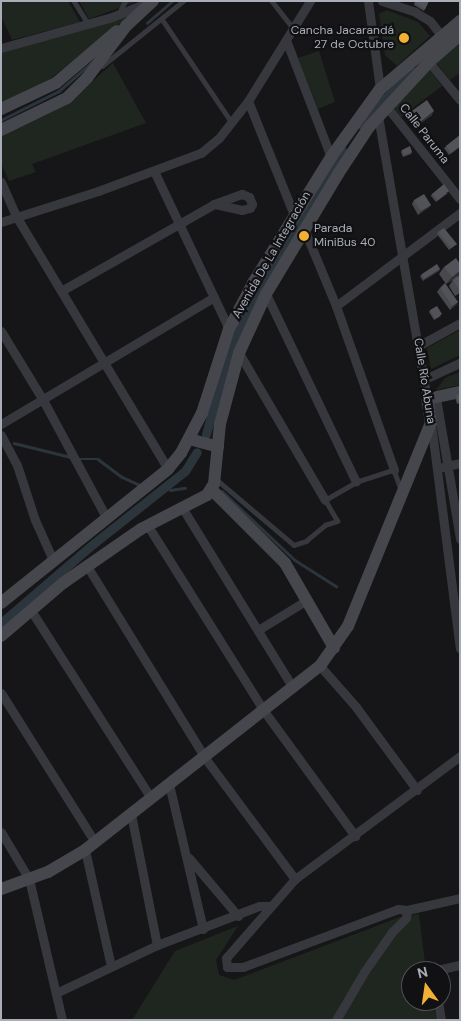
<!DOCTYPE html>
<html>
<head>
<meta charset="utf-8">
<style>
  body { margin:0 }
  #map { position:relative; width:461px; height:1021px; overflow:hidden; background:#161618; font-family:"DM Sans",sans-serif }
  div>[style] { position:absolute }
  .green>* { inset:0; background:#1e261f }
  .stream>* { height:2.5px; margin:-1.25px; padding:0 1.25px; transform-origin:1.25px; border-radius:1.25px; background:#2c353c }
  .canal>* { height:9px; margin:-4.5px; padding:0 4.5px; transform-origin:4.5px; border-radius:4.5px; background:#2c353c }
  .lane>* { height:4.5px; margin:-2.25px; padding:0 2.25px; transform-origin:2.25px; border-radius:2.25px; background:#37383d }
  .street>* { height:9px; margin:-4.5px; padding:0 4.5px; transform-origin:4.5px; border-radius:4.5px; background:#37383d }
  .secondary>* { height:12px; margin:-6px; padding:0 6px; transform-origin:6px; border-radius:6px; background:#45474d }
  .wall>* { inset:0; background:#47494d }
  .shaded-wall>* { inset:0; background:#2f3033 }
  .building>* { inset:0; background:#525359 }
  .dots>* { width:14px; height:14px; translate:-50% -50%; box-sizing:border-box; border:2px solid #111113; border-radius:50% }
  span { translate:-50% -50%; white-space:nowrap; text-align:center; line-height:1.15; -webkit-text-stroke:4.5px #111113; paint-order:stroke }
  .poi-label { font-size:12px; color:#a8adb8 }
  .right { translate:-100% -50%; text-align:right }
  .left { translate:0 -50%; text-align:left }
  .street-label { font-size:12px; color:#a8adb8 }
  .frame { position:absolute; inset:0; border:2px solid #a8adb8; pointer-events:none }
  .north { position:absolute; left:401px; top:961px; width:50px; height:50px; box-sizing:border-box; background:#111113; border:1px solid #4d4f55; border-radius:50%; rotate:346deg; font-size:14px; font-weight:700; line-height:20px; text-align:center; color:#a8adb8 }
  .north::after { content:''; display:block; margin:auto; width:18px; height:22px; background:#f2b134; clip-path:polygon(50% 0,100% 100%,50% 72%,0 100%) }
</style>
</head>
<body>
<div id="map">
  <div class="green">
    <div style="clip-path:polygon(68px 1px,80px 22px,12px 40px,1px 16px,1px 2px,5px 1px)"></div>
    <div style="clip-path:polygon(79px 1px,138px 1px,89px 19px)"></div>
    <div style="clip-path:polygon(387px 10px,418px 22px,430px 36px,397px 66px,385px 55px,379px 14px)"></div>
    <div style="clip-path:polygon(134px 12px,50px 79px,1px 103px,1px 52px)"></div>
    <div style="clip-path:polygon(460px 42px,460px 73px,450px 80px,436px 62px)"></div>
    <div style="clip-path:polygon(319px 51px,335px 102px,318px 109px,298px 58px)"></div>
    <div style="clip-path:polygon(113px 63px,146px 123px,32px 164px,36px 172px,9px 181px,1px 163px,1px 137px,66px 105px)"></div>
    <div style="clip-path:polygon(429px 69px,442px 86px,401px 117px,393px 106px)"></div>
    <div style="clip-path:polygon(460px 330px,460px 355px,431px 369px,427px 348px)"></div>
    <div style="clip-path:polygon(460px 372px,460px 385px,436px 390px,445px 378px)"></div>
    <div style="clip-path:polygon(419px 914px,426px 971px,411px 971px,411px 1001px,432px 1001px,437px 1020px,132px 1020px,175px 951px,238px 926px,216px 960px,219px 975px,234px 980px,400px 917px)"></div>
  </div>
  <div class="stream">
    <div style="left:147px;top:23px;width:33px;rotate:-41deg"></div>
    <div style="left:1px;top:120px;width:65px;rotate:-26.6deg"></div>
    <div style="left:59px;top:91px;width:44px;rotate:-41.3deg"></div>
    <div style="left:14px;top:443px;width:59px;rotate:13.8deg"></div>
    <div style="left:78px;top:459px;width:20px"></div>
    <div style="left:98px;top:459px;width:30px;rotate:37deg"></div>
    <div style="left:122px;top:477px;width:20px;rotate:24deg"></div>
    <div style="left:170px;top:490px;width:15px;rotate:-8deg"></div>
    <div style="left:222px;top:491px;width:100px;rotate:43.4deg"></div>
    <div style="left:295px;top:560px;width:49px;rotate:32.4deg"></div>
  </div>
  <div class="canal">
    <div style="left:362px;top:125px;width:74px;rotate:-48.8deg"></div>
    <div style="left:206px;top:434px;width:72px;rotate:-74.6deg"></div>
    <div style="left:225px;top:365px;width:42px;rotate:-67.7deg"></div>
    <div style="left:241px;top:326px;width:51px;rotate:-62.9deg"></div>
    <div style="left:264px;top:281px;width:152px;rotate:-59deg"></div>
    <div style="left:1px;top:623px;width:121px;rotate:-40.7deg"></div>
    <div style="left:93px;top:544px;width:117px;rotate:-38.4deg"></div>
    <div style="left:185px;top:471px;width:22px;rotate:-58deg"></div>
  </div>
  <div class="lane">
    <div style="left:74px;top:1px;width:26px;rotate:58deg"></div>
    <div style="left:272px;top:1px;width:34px;rotate:52deg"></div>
    <div style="left:119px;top:13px;width:13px;rotate:-63deg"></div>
    <div style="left:162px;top:19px;width:122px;rotate:56deg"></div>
    <div style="left:102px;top:66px;width:104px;rotate:-38.7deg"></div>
    <div style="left:216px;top:479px;width:102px;rotate:40.2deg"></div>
    <div style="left:294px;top:545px;width:13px;rotate:-18deg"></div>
    <div style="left:306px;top:541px;width:25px;rotate:-40deg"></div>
    <div style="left:325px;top:525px;width:13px;rotate:-18deg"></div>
    <div style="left:337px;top:521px;width:24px;rotate:-120deg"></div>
    <div style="left:325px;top:500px;width:36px;rotate:-30deg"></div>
    <div style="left:356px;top:482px;width:40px;rotate:-18deg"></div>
    <div style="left:394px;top:470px;width:20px;rotate:70deg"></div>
  </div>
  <div class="street">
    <div style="left:368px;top:1px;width:89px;rotate:82.2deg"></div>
    <div style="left:382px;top:1px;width:35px;rotate:18deg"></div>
    <div style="left:415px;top:12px;width:17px;rotate:31deg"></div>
    <div style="left:430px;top:21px;width:16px;rotate:52deg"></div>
    <div style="left:286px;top:40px;width:125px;rotate:69deg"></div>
    <div style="left:1px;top:48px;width:115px;rotate:-15.6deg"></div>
    <div style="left:112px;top:17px;width:40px;rotate:-22deg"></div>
    <div style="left:429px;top:62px;width:49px;rotate:50.8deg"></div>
    <div style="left:248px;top:101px;width:123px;rotate:68deg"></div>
    <div style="left:387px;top:107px;width:117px;rotate:51.6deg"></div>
    <div style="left:378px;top:116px;width:287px;rotate:80.2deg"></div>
    <div style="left:154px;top:171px;width:175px;rotate:64.6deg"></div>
    <div style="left:1px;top:182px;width:37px;rotate:66deg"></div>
    <div style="left:16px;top:216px;width:295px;rotate:59deg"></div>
    <div style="left:1px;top:222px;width:102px;rotate:-17.7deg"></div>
    <div style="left:98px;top:191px;width:110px;rotate:-20.3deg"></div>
    <div style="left:201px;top:153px;width:23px;rotate:-40deg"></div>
    <div style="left:219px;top:138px;width:47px;rotate:-51.9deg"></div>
    <div style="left:248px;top:101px;width:118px;rotate:-58.2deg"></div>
    <div style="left:304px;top:229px;width:83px;rotate:67.4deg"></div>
    <div style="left:336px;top:306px;width:174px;rotate:70.5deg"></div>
    <div style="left:61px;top:291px;width:176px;rotate:-29.6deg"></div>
    <div style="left:214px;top:204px;width:30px;rotate:-20deg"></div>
    <div style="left:242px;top:194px;width:8px;rotate:23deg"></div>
    <div style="left:249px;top:197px;width:8px;rotate:67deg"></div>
    <div style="left:252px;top:204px;width:4px;rotate:117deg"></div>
    <div style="left:250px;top:208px;width:8px;rotate:166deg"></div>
    <div style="left:242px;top:210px;width:29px;rotate:-168deg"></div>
    <div style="left:266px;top:294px;width:208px;rotate:64.4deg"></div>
    <div style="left:336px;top:306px;width:155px;rotate:-36.9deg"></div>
    <div style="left:1px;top:331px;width:81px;rotate:58.7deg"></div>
    <div style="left:43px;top:400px;width:135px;rotate:61.7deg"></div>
    <div style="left:418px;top:346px;width:48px;rotate:-28.7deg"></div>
    <div style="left:239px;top:353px;width:170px;rotate:59.7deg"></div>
    <div style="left:425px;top:379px;width:38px;rotate:-25deg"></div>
    <div style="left:436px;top:398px;width:143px;rotate:80.3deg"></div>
    <div style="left:431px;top:423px;width:227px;rotate:82.7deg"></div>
    <div style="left:1px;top:424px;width:248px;rotate:-30.8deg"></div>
    <div style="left:1px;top:435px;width:34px;rotate:62deg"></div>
    <div style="left:17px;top:465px;width:58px;rotate:71.9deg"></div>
    <div style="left:35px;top:520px;width:44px;rotate:65.8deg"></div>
    <div style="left:443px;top:467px;width:17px;rotate:-13deg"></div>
    <div style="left:183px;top:509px;width:210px;rotate:58.4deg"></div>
    <div style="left:148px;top:526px;width:218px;rotate:57.9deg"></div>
    <div style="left:264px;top:711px;width:155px;rotate:53.9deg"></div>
    <div style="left:87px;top:566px;width:225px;rotate:58.4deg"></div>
    <div style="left:205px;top:758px;width:151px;rotate:53.4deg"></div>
    <div style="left:32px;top:612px;width:221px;rotate:57.4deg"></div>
    <div style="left:258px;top:630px;width:57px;rotate:-31.5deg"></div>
    <div style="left:320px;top:666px;width:55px;rotate:48.7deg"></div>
    <div style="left:356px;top:707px;width:103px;rotate:53.7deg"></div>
    <div style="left:1px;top:693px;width:176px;rotate:57.8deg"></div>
    <div style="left:169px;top:784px;width:149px;rotate:76.8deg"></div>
    <div style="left:131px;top:814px;width:134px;rotate:78.8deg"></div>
    <div style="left:1px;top:832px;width:55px;rotate:59.2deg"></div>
    <div style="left:29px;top:879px;width:145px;rotate:76.8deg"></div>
    <div style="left:85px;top:850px;width:119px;rotate:77.4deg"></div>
    <div style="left:189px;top:858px;width:76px;rotate:49.8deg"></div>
    <div style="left:407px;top:910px;width:54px;rotate:-12.8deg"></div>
    <div style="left:433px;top:971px;width:28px;rotate:-13deg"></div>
    <div style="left:56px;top:993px;width:112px;rotate:-25.4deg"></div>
    <div style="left:157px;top:945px;width:109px;rotate:-20.9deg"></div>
    <div style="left:259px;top:906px;width:10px"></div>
    <div style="left:438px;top:1001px;width:19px;rotate:81deg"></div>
    <div style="left:336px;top:1020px;width:56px;rotate:-59.7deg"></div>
    <div style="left:364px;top:972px;width:49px;rotate:-55deg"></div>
    <div style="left:392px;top:932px;width:20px;rotate:-45deg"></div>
    <div style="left:406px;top:918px;width:8px;rotate:-83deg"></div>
    <div style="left:407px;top:910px;width:9px;rotate:-174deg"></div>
    <div style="left:398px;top:909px;width:165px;rotate:159.5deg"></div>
    <div style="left:243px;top:967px;width:16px;rotate:180deg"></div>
    <div style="left:227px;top:967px;width:9px;rotate:-96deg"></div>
    <div style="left:226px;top:958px;width:105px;rotate:-48.9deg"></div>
    <div style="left:295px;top:879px;width:206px;rotate:-36.7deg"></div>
  </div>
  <div class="secondary">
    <div style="left:1px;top:109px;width:61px;rotate:-25.3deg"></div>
    <div style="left:56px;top:83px;width:80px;rotate:-40.4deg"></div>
    <div style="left:1px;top:130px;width:73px;rotate:-25.9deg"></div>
    <div style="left:67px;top:98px;width:28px;rotate:-45deg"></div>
    <div style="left:87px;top:78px;width:65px;rotate:-53.1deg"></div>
    <div style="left:126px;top:26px;width:37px;rotate:-43deg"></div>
    <div style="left:189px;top:439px;width:30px;rotate:15deg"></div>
    <div style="left:211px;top:489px;width:105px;rotate:45deg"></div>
    <div style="left:285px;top:563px;width:98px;rotate:60deg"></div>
    <div style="left:1px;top:603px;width:214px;rotate:-38.7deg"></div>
    <div style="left:168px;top:469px;width:21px;rotate:-51deg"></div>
    <div style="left:181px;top:453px;width:45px;rotate:-62.3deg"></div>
    <div style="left:202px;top:413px;width:88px;rotate:-72.2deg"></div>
    <div style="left:229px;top:329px;width:52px;rotate:-62.4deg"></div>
    <div style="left:253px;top:283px;width:148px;rotate:-58.2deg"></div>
    <div style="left:331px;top:157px;width:84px;rotate:-54.2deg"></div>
    <div style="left:380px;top:89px;width:105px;rotate:-40.4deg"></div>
    <div style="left:1px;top:636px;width:82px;rotate:-40.5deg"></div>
    <div style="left:63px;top:583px;width:95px;rotate:-34.7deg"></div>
    <div style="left:141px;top:529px;width:74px;rotate:-27.3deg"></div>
    <div style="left:207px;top:495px;width:13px;rotate:-58deg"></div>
    <div style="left:214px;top:484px;width:60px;rotate:-84.3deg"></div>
    <div style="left:220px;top:424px;width:73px;rotate:-75deg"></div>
    <div style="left:239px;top:353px;width:65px;rotate:-65.4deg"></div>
    <div style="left:266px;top:294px;width:140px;rotate:-59deg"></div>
    <div style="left:338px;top:174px;width:56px;rotate:-56.6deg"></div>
    <div style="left:369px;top:127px;width:88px;rotate:-47.3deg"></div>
    <div style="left:429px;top:62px;width:41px;rotate:-41.1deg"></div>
    <div style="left:1px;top:889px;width:50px;rotate:-19.9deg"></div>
    <div style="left:48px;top:872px;width:43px;rotate:-30.7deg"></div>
    <div style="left:85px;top:850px;width:298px;rotate:-38.1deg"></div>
    <div style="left:320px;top:666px;width:49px;rotate:-55deg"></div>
    <div style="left:348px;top:626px;width:219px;rotate:-67.8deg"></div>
    <div style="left:431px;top:423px;width:24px;rotate:-99deg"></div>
    <div style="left:427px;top:399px;width:34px;rotate:-12deg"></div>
  </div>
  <div class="wall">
    <div style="clip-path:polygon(415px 1px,429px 1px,424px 11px,414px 5px)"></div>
    <div style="clip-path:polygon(409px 113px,432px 115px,414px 128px,407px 117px)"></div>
    <div style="clip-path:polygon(460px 135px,460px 147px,449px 155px,444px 148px)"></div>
    <div style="clip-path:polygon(402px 150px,412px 152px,411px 154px,403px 157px,401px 152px)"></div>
    <div style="clip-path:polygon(448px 193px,436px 202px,431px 196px,432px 194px)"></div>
    <div style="clip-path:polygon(414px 200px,431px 205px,428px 208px,418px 215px,412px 204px)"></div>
    <div style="clip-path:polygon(438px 232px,457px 244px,449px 250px,437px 234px)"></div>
    <div style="clip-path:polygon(444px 267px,458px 276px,460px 293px,455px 296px,449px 286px,453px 280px,456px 278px,446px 284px,439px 274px)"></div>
    <div style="clip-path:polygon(440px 269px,439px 271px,423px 281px,420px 276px,422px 274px)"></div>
    <div style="clip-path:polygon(440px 288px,458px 302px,456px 305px,450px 310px,437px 292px)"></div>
    <div style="clip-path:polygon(430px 310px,441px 316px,434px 320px,429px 312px)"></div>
    <div style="clip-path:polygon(456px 395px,460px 403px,457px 404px,455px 397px)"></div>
  </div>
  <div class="shaded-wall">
    <div style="clip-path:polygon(434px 111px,432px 115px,414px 128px,417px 124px)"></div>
    <div style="clip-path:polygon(431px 205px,428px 208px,418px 215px,421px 211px)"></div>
    <div style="clip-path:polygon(440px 269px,439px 271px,423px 281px,424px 279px)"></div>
    <div style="clip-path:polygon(460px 271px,460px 274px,458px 276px,446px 284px,452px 277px)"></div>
    <div style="clip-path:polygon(458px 302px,456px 305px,450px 310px,452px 306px)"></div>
  </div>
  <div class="building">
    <div style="clip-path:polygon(416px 1px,429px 1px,425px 9px,415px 3px)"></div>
    <div style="clip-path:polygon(427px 100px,434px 111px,417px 124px,409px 113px)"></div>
    <div style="clip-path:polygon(460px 135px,460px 146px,451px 153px,446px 146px)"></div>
    <div style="clip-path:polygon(410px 146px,412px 152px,404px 155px,402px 150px)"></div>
    <div style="clip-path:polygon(444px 184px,449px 191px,438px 200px,432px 194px)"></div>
    <div style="clip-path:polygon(424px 194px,431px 205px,421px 211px,414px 200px)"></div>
    <div style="clip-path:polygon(444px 228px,457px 244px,451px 248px,438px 232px)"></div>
    <div style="clip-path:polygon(456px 258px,460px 264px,460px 271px,452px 277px,444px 267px)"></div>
    <div style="clip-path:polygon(437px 264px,440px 269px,424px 279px,422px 274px)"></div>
    <div style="clip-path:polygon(460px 275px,460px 290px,459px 290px,453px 280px)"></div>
    <div style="clip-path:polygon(445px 283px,458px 302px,452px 306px,440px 288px)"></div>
    <div style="clip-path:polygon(437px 306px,442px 314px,435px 319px,430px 310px)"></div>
    <div style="clip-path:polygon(460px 394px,460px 401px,458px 402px,456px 395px)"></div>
  </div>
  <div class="dots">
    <div style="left:404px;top:38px;background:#f2b134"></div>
    <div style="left:304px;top:236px;background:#f2b134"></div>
  </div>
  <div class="poi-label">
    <span class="right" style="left:394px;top:38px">Cancha Jacarandá<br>27 de Octubre</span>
    <span class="left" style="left:314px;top:236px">Parada<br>MiniBus 40</span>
  </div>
  <div class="street-label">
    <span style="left:424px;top:134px;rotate:52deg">Calle Paruma</span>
    <span style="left:272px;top:255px;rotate:-60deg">Avenida De La Integración</span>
    <span style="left:424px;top:381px;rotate:81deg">Calle Río Abuna</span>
  </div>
  <div class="frame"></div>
  <div class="north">N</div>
</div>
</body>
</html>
